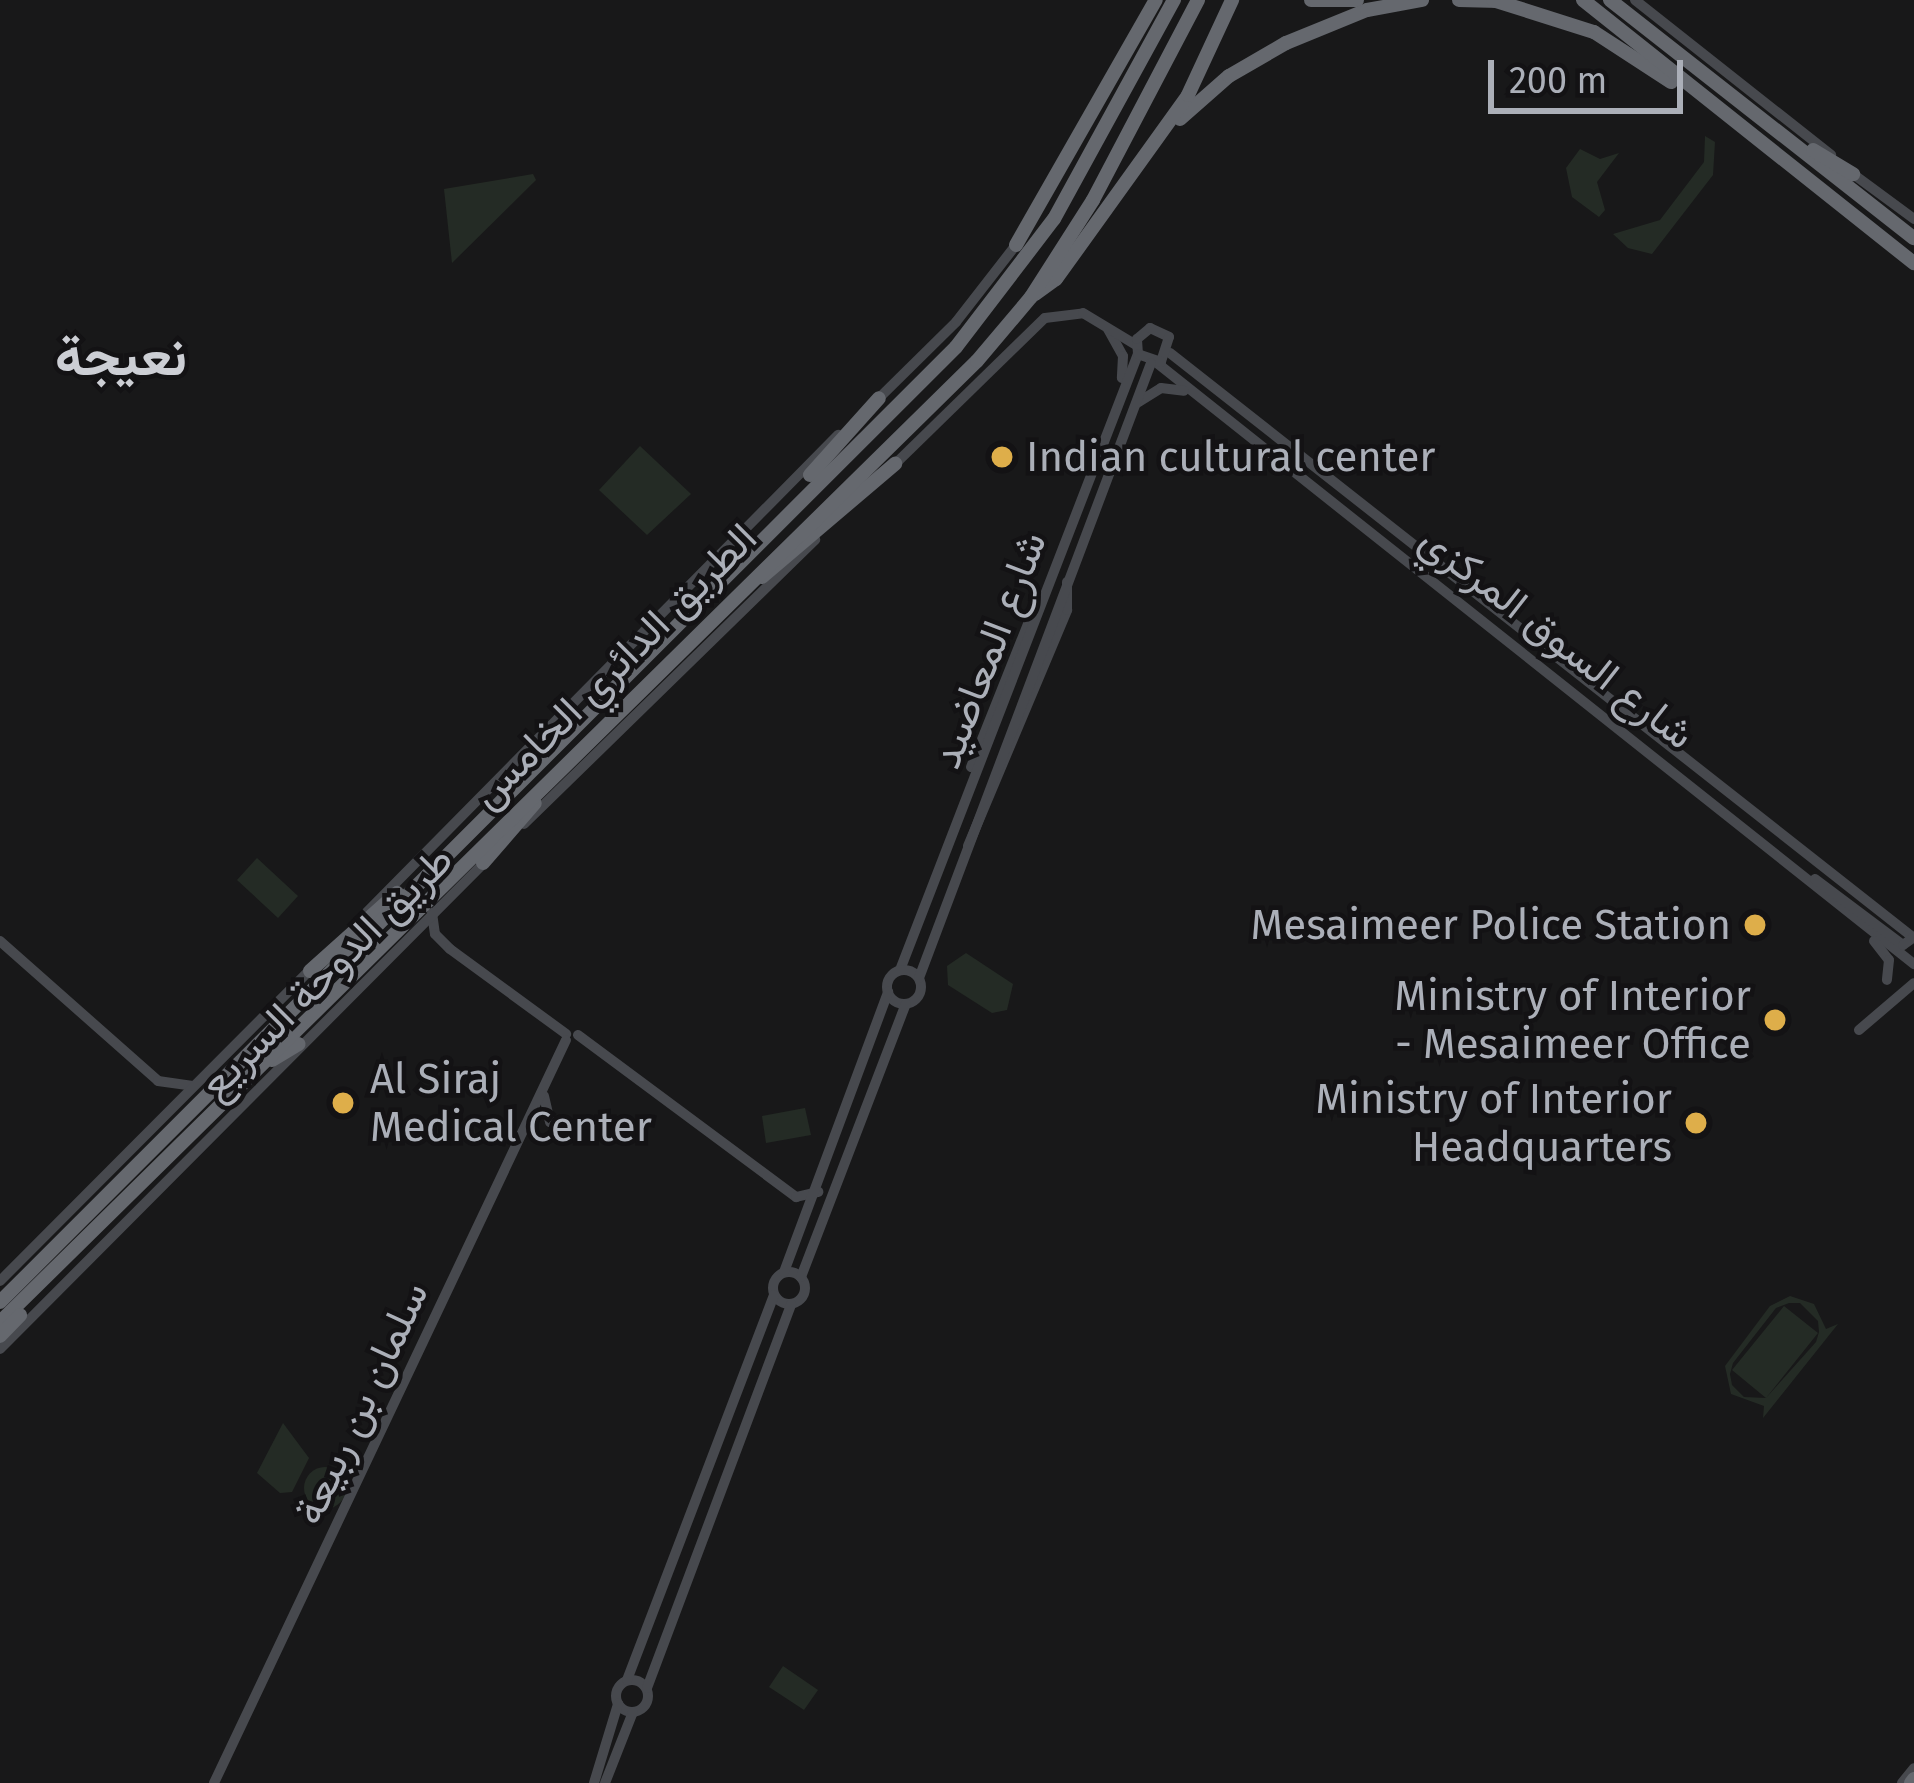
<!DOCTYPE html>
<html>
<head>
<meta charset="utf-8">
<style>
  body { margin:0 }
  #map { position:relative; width:1914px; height:1783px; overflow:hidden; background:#181819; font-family:"Fira Sans",Vazirmatn,sans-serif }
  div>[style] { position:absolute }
  .green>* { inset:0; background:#242b25 }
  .round { border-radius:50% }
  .secondary>* { height:10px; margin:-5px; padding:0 5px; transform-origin:5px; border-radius:5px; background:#47494e }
  .secondary>.ring { margin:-5px; padding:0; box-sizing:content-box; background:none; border:10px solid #47494e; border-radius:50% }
  .highway>* { height:14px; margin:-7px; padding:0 7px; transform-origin:7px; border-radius:7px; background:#65686e }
  .dots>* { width:33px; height:33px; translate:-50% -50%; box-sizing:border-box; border:6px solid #131214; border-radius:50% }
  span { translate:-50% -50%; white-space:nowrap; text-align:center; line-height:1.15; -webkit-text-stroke:9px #131214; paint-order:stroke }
  .poi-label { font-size:42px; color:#abafb8 }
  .left { translate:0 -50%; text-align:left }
  .right { translate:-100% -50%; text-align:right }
  .street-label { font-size:42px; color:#abafb8 }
  .district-label { font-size:54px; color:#ccced4; font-weight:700 }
  .scale { position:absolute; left:1488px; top:60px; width:195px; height:54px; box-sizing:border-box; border:6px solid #abafb8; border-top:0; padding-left:15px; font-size:36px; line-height:42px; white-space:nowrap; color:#abafb8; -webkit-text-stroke:9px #131214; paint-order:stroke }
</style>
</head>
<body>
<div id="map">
  <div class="green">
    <div style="clip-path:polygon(1705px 136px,1715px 142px,1713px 175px,1652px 254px,1628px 248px,1613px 234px,1660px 220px,1704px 162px)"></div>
    <div style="clip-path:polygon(1580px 149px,1600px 159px,1619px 153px,1597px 182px,1605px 210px,1599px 217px,1572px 197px,1566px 168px)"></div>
    <div style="clip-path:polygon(533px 174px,536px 180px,452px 263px,444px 189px)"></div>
    <div style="clip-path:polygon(640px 446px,691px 494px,647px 535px,599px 490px)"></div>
    <div style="clip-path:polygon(257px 858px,298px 896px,278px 918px,237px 880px)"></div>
    <div style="clip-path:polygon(966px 953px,1013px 984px,1007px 1010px,992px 1013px,948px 985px,947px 966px)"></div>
    <div style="clip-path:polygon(805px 1108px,811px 1135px,766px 1143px,762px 1116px)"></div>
    <div style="clip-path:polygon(evenodd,1790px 1296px,1814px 1304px,1826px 1329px,1838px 1324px,1763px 1418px,1764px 1406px,1731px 1394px,1725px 1366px,1770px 1306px,1790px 1296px,1800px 1303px,1818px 1321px,1819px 1332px,1816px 1342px,1766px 1398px,1818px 1333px,1784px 1306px,1732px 1370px,1766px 1398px,1744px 1397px,1732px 1385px,1730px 1374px,1733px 1363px,1776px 1308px,1789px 1303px,1800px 1303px)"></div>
    <div style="clip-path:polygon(283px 1423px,309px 1458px,292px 1492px,280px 1493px,257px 1473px)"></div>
    <div class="round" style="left:304px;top:1467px;width:42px;height:42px"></div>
    <div style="clip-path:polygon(783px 1666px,818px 1690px,804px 1710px,769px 1687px)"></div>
  </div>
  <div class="secondary">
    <div style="left:1635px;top:0;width:250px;rotate:38.3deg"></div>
    <div style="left:1849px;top:171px;width:81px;rotate:36.4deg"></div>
    <div style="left:1108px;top:329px;width:31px;rotate:61deg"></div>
    <div style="left:1123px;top:356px;width:22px;rotate:93deg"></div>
    <div style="left:1170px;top:353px;width:946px;rotate:38.18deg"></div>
    <div style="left:1157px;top:363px;width:967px;rotate:38.45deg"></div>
    <div style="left:874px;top:403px;width:115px;rotate:-44.6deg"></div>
    <div style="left:956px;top:322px;width:98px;rotate:-52.1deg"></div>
    <div style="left:1137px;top:403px;width:28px;rotate:-32deg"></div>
    <div style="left:1161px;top:388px;width:23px;rotate:7deg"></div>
    <div style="left:890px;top:469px;width:216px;rotate:-44.3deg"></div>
    <div style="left:1045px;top:318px;width:38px;rotate:-7deg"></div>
    <div style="left:1083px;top:313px;width:62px;rotate:31.1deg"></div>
    <div style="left:971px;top:767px;width:173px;rotate:-68.3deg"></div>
    <div style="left:524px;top:824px;width:407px;rotate:-44.3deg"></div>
    <div style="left:968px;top:846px;width:256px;rotate:-67.2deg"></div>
    <div style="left:1067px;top:610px;width:28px;rotate:-90deg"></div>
    <div style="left:1815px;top:879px;width:110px;rotate:36.9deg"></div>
    <div style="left:1903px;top:945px;width:14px;rotate:-36deg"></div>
    <div style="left:366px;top:913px;width:672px;rotate:-45.36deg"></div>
    <div style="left:432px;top:913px;width:21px;rotate:82deg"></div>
    <div style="left:435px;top:934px;width:21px;rotate:45deg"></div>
    <div style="left:450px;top:949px;width:144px;rotate:36.2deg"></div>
    <div style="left:0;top:941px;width:211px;rotate:41.5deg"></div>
    <div style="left:158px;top:1081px;width:35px;rotate:8deg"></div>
    <div style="left:1874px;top:941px;width:24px;rotate:52deg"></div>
    <div style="left:1889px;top:960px;width:20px;rotate:96deg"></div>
    <div style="left:900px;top:970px;width:660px;rotate:-68.88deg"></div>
    <div style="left:1138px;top:354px;width:15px;rotate:-94deg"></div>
    <div style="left:1137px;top:339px;width:17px;rotate:-40deg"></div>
    <div style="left:1150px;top:328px;width:21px;rotate:25deg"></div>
    <div style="left:1169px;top:337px;width:26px;rotate:108deg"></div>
    <div style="left:1161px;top:362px;width:24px;rotate:-161deg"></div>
    <div class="ring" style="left:887px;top:970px;width:24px;height:24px"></div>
    <div style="left:919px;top:978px;width:657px;rotate:-69.33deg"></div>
    <div style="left:1859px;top:1030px;width:72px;rotate:-40.5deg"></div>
    <div style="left:578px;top:1035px;width:272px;rotate:36.6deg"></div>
    <div style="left:796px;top:1197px;width:23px;rotate:-13deg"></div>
    <div style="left:544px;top:1096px;width:27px;rotate:77deg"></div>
    <div class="ring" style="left:773px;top:1272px;width:22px;height:22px"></div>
    <div style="left:784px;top:1272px;width:299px;rotate:-69.6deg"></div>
    <div style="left:801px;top:1277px;width:292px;rotate:-69deg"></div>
    <div style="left:0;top:1281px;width:441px;rotate:-45.1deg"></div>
    <div style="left:0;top:1349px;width:693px;rotate:-45.12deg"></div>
    <div class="ring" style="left:616px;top:1680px;width:22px;height:22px"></div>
    <div style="left:627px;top:1680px;width:412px;rotate:-69.1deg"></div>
    <div style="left:647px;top:1688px;width:410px;rotate:-69.4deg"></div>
    <div style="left:214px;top:1783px;width:822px;rotate:-64.65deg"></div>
    <div style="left:594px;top:1783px;width:83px;rotate:-73.1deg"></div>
    <div style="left:605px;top:1783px;width:76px;rotate:-68.5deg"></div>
    <div style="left:1902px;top:1783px;width:19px;rotate:-51deg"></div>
  </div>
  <div class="highway">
    <div style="left:1311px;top:0;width:46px"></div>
    <div style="left:1459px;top:0;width:40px;rotate:1.4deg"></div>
    <div style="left:1493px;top:0;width:106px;rotate:17.6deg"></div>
    <div style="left:1594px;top:32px;width:92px;rotate:33deg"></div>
    <div style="left:1583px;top:0;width:423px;rotate:38.5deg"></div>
    <div style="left:1610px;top:0;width:386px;rotate:38.1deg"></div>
    <div style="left:1180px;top:119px;width:65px;rotate:-41.3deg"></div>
    <div style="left:1229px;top:76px;width:66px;rotate:-30.1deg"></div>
    <div style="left:1286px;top:43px;width:87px;rotate:-22.2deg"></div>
    <div style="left:1367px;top:10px;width:56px;rotate:-10.3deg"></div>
    <div style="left:1813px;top:150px;width:47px;rotate:31deg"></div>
    <div style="left:1016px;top:245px;width:282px;rotate:-60.3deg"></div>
    <div style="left:1035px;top:294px;width:26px;rotate:-36deg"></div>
    <div style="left:1056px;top:279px;width:226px;rotate:-54.3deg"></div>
    <div style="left:1188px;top:95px;width:105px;rotate:-65.1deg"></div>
    <div style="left:810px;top:475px;width:103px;rotate:-48.1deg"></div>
    <div style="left:762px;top:577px;width:175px;rotate:-40.4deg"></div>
    <div style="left:483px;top:863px;width:79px;rotate:-49.1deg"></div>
    <div style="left:310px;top:971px;width:117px;rotate:-41.9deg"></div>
    <div style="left:272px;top:1060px;width:31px;rotate:-31deg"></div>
    <div style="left:0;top:1302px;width:1351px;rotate:-44.97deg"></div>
    <div style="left:956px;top:347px;width:161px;rotate:-52.6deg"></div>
    <div style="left:1054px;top:219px;width:250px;rotate:-61.3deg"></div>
    <div style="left:0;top:1322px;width:1370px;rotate:-44.53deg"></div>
    <div style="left:977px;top:361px;width:84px;rotate:-49.8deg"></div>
    <div style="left:1031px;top:297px;width:115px;rotate:-57.4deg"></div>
    <div style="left:1093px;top:200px;width:226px;rotate:-62.3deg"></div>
    <div style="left:0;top:1336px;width:29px;rotate:-46deg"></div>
    <div style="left:1911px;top:1783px;width:5px;rotate:-53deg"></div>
  </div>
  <div class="dots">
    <div style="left:1002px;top:457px;background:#deae4a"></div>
    <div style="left:1755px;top:925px;background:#deae4a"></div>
    <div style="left:1775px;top:1020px;background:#deae4a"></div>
    <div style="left:343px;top:1103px;background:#deae4a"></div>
    <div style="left:1696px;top:1123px;background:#deae4a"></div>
  </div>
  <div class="poi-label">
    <span class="left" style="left:1026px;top:457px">Indian cultural center</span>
    <span class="right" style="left:1731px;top:925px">Mesaimeer Police Station</span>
    <span class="right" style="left:1751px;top:1020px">Ministry of Interior<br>- Mesaimeer Office</span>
    <span class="left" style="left:370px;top:1103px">Al Siraj<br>Medical Center</span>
    <span class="right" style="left:1672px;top:1123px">Ministry of Interior<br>Headquarters</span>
  </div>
  <div class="street-label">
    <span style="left:1557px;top:637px;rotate:38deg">شارع السوق المركزي</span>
    <span style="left:989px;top:650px;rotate:-69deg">شارع المعاضيد</span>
    <span style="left:614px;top:666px;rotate:-45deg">الطريق الدائري الخامس</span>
    <span style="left:326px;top:972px;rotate:-45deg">طريق الدوحة السريع</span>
    <span style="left:361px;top:1403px;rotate:-65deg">سلمان بن ربيعة</span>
  </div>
  <div class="district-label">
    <span style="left:121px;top:357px">نعيجة</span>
  </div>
  <div class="scale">200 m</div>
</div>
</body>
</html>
